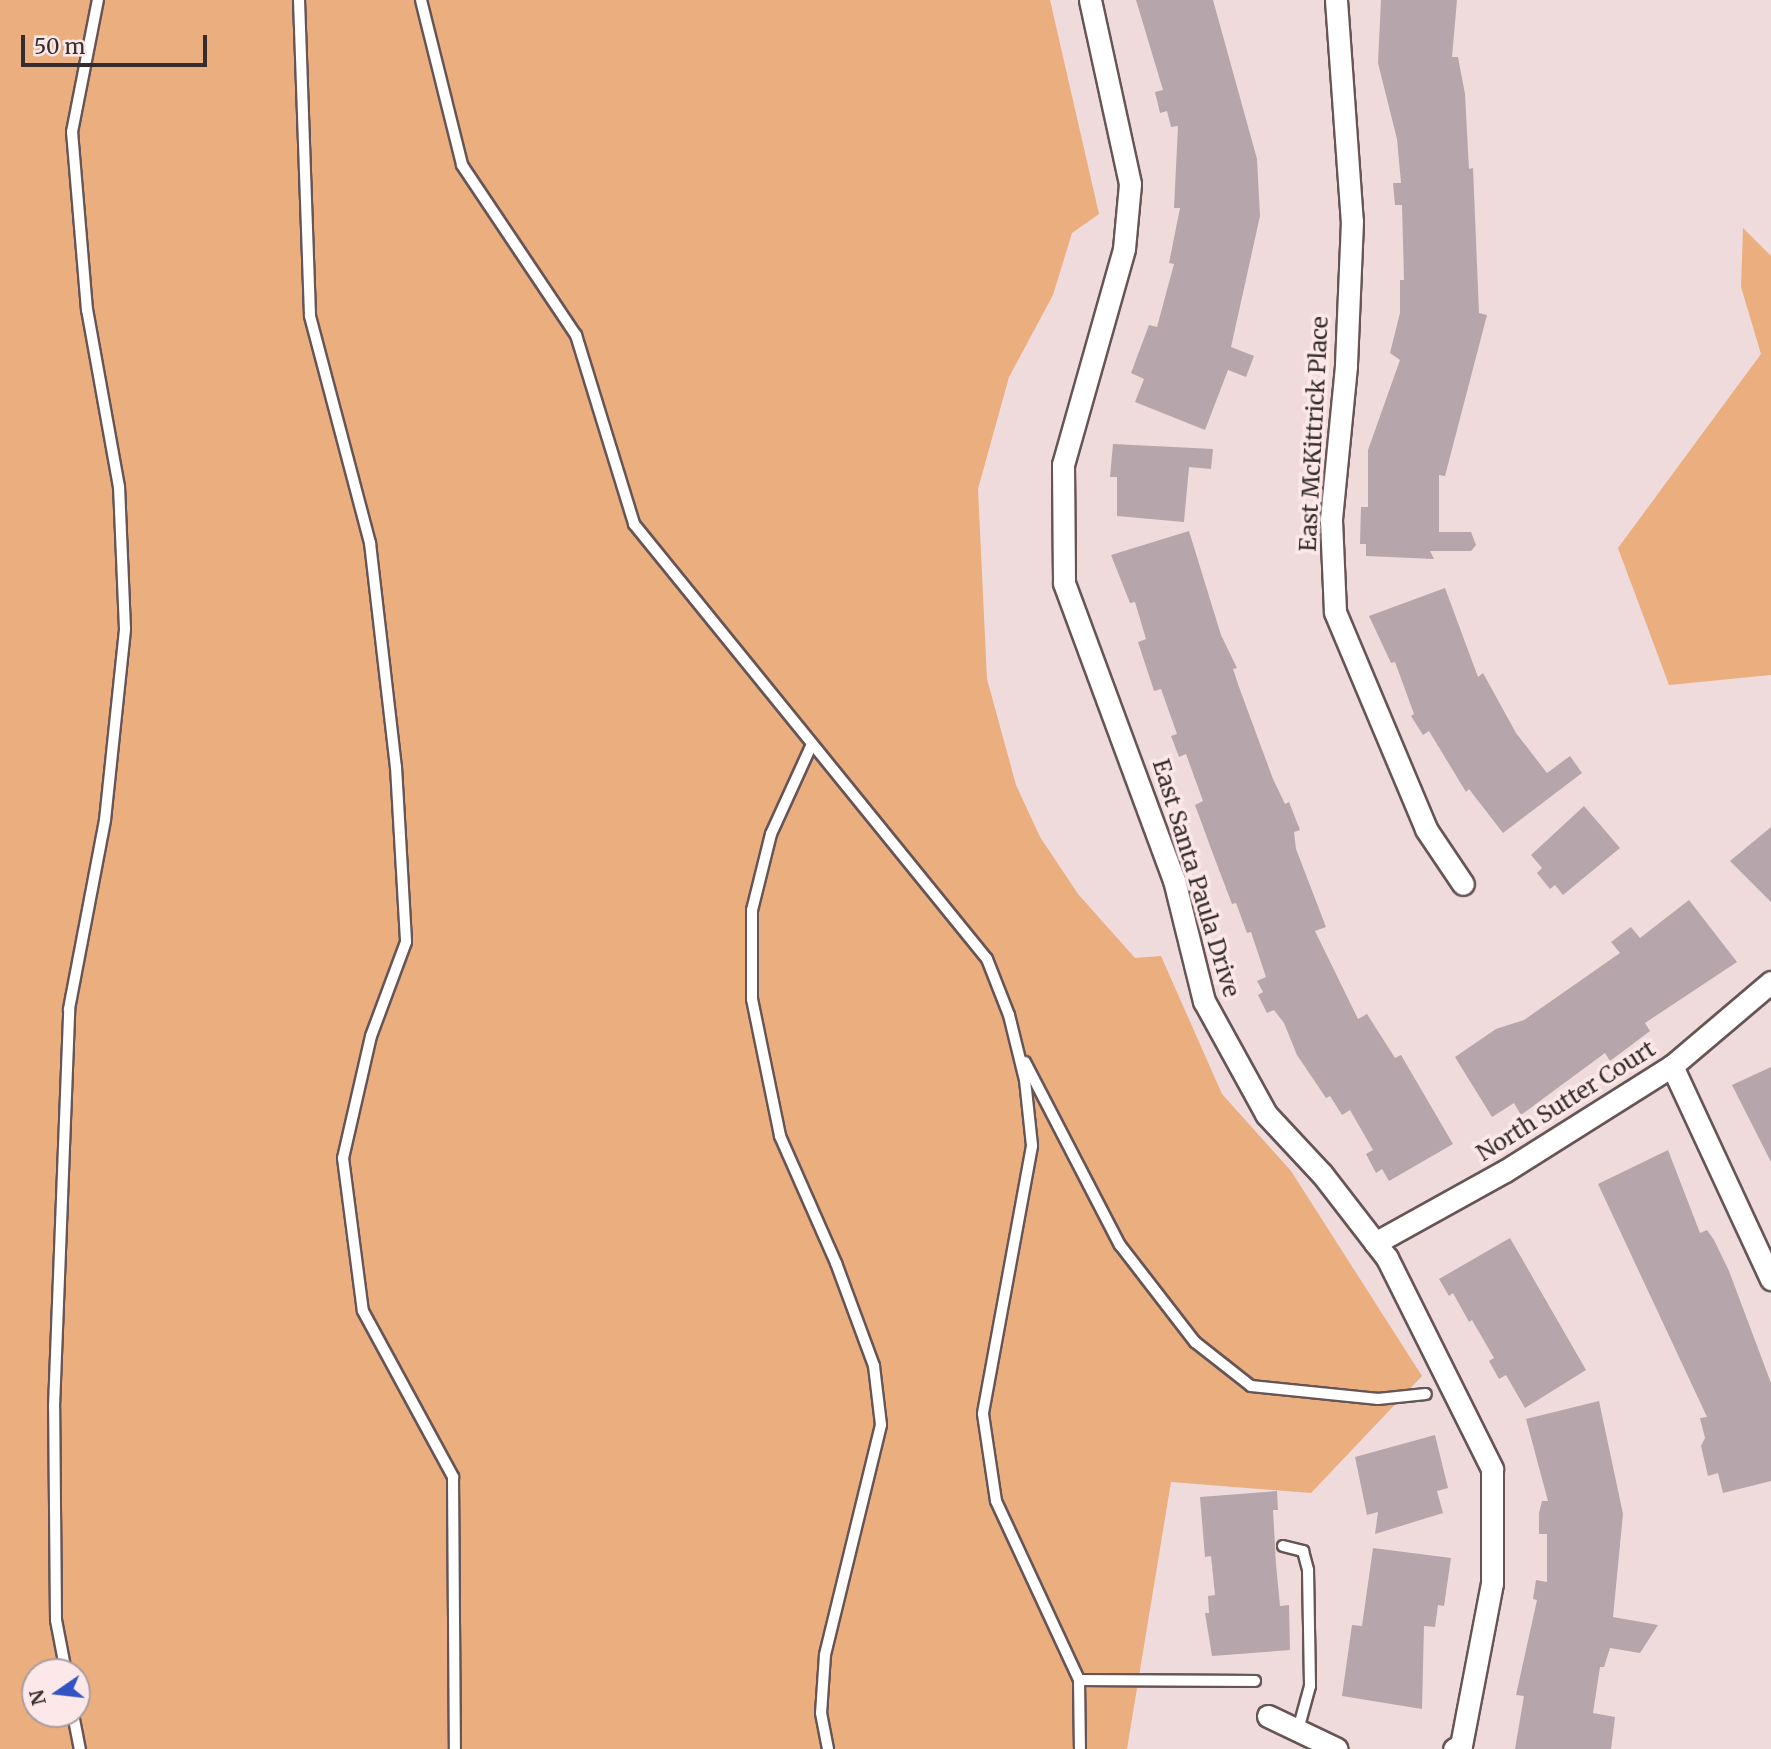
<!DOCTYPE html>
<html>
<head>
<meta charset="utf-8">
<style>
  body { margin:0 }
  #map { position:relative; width:1771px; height:1749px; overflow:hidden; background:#efdbdc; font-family:Merriweather,serif }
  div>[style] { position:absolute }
  .green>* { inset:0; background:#eaae7f }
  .building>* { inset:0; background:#b7a5ac }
  .roads { filter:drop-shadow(2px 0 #675556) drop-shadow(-2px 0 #675556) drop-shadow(0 2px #675556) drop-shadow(0 -2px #675556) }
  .lane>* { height:10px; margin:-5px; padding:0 5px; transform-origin:5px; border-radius:5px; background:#fff }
  .street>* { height:21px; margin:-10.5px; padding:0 10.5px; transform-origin:10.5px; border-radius:10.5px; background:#fff }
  span { translate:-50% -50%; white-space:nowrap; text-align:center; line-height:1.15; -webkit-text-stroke:7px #fde8e9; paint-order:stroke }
  .street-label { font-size:23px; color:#352d2d }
  .north { position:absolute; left:21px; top:1658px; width:70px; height:70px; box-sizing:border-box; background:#fde8e9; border:2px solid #ad9d9e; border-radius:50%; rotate:256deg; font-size:19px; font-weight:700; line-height:28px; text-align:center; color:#352d2d }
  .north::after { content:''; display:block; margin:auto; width:24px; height:32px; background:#3153c3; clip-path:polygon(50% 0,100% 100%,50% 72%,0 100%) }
  .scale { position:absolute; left:21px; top:35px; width:186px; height:32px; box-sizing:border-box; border:4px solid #352d2d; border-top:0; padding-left:9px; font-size:21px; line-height:24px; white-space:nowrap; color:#352d2d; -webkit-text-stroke:5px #fde8e9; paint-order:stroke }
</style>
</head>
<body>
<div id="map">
  <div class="green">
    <div style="clip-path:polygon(evenodd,0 0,1050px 0,1099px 214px,1072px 233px,1053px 295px,1009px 377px,978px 489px,987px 679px,1016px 785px,1040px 837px,1078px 894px,1135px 958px,1161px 956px,1222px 1094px,1291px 1171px,1422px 1376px,1311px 1493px,1171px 1482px,1127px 1749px,0 1749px,0 0,35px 1672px,77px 1672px,77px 1714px,35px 1714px,35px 1672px)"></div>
    <div style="clip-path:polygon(1743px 228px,1771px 256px,1771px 675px,1669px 685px,1618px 548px,1761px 354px,1741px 287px)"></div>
  </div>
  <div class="building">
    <div style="clip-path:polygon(1136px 0,1213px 0,1257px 159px,1260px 216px,1231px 347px,1254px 356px,1246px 377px,1228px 370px,1205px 430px,1135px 402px,1144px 379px,1131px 373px,1149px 325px,1157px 327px,1174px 264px,1169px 263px,1180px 208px,1174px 208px,1178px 126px,1171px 127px,1167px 111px,1160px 113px,1155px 92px,1163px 90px)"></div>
    <div style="clip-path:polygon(1381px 0,1457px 0,1452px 57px,1458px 57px,1465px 94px,1469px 169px,1473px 168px,1479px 313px,1487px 315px,1445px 476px,1439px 475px,1439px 532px,1471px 532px,1476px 545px,1471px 551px,1430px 551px,1434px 559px,1366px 556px,1366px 544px,1360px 544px,1361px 507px,1368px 507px,1368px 450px,1400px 360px,1390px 353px,1400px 313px,1400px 280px,1404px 280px,1402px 205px,1395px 205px,1393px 183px,1401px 183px,1397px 139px,1378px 63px)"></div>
    <div style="clip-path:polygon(1113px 444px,1213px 449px,1211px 469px,1189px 467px,1184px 522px,1117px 516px,1117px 477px,1110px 477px)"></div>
    <div style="clip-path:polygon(1189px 531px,1221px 635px,1237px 668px,1233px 669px,1239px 687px,1273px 779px,1285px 804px,1289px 802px,1300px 830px,1294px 832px,1296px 849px,1326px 927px,1315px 931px,1358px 1019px,1367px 1014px,1395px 1058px,1401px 1055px,1453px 1144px,1389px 1181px,1382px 1169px,1376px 1173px,1366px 1154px,1373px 1150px,1350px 1110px,1342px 1115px,1330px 1096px,1326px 1098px,1297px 1055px,1284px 1023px,1274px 1010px,1267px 1013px,1258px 995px,1263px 992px,1257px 981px,1266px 977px,1251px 932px,1247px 933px,1236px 903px,1232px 904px,1213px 854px,1195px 805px,1203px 801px,1186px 754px,1179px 757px,1171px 736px,1177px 734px,1161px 689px,1154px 691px,1138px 642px,1146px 639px,1135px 602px,1130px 603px,1111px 555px)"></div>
    <div style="clip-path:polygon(1445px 588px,1478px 677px,1483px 673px,1516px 733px,1547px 773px,1570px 756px,1582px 773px,1503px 833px,1469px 789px,1466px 792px,1429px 731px,1423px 735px,1411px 716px,1414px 714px,1395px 662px,1391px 663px,1369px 616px)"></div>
    <div style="clip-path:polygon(1584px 806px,1620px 848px,1563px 895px,1555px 885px,1550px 889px,1537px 873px,1542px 868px,1531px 855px)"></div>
    <div style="clip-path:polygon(1771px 827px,1771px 902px,1730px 861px)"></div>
    <div style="clip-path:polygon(1689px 900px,1737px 962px,1645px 1023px,1650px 1031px,1610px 1061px,1605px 1053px,1521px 1115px,1514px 1103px,1492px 1117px,1455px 1057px,1496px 1029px,1524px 1020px,1620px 953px,1611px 942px,1631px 927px,1640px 938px)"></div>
    <div style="clip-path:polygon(1771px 1067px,1771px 1162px,1732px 1085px)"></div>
    <div style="clip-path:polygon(1668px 1150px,1700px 1233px,1707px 1230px,1714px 1240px,1729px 1271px,1771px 1383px,1771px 1481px,1723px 1493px,1718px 1473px,1708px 1476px,1701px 1446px,1705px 1438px,1700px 1418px,1707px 1417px,1598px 1184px)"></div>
    <div style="clip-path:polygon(1510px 1238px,1586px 1370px,1525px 1408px,1506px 1375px,1499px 1379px,1489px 1361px,1494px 1358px,1472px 1320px,1469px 1322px,1453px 1293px,1449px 1296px,1439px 1279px)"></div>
    <div style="clip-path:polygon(1599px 1401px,1623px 1514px,1613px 1617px,1658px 1625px,1640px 1653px,1610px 1648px,1604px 1667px,1600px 1667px,1593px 1713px,1615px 1717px,1611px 1749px,1515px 1749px,1524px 1696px,1516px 1695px,1537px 1600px,1533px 1599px,1536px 1580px,1547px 1582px,1547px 1534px,1539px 1534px,1539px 1513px,1542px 1501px,1548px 1501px,1526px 1419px)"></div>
    <div style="clip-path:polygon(1435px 1435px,1448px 1488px,1437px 1491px,1443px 1513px,1375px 1534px,1378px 1512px,1367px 1515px,1355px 1457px)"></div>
    <div style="clip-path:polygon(1277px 1491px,1278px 1510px,1273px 1510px,1276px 1564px,1280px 1606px,1289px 1605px,1290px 1650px,1212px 1656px,1205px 1613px,1209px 1613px,1208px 1596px,1215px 1595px,1211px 1556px,1205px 1557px,1200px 1497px)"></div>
    <div style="clip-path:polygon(1373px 1548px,1451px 1558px,1444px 1606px,1438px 1605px,1435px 1627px,1424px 1626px,1422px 1709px,1342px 1696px,1352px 1625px,1362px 1626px)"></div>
  </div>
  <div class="roads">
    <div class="lane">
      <div style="left:299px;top:0;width:316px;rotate:88deg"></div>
      <div style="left:310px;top:316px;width:235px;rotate:75.2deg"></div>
      <div style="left:370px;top:543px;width:226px;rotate:83.4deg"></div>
      <div style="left:396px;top:767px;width:175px;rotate:86.7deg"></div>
      <div style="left:406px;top:942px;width:100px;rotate:110.4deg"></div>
      <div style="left:371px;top:1036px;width:125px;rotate:102.9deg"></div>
      <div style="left:343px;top:1158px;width:154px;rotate:82.6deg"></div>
      <div style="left:363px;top:1311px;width:189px;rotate:61.5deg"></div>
      <div style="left:453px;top:1477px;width:272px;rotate:89.6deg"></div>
      <div style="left:421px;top:0;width:170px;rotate:76deg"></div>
      <div style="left:462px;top:165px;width:205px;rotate:56.2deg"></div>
      <div style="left:576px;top:335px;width:198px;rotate:72.9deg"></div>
      <div style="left:634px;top:524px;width:560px;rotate:50.94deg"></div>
      <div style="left:987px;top:959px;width:60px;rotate:68.6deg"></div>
      <div style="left:1009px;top:1015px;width:67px;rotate:76.2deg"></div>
      <div style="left:1025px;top:1080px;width:66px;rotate:83.9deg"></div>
      <div style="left:1032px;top:1146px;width:272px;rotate:100.4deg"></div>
      <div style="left:983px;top:1414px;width:88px;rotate:81.5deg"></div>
      <div style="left:996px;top:1501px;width:197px;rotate:65.1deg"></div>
      <div style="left:1079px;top:1680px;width:69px;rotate:89.2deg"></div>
      <div style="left:812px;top:744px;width:99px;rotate:114.5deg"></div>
      <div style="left:771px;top:834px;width:78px;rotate:104deg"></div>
      <div style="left:752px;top:910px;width:89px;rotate:90deg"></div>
      <div style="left:752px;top:999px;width:140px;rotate:78.4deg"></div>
      <div style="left:780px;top:1136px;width:139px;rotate:66.2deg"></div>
      <div style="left:836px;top:1263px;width:110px;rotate:69.7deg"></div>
      <div style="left:874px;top:1366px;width:59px;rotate:83.2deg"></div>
      <div style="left:881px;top:1425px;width:237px;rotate:103.7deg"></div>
      <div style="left:825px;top:1655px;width:58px;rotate:93.9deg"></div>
      <div style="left:821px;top:1713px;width:37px;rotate:79deg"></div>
      <div style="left:1025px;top:1062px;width:206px;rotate:62.6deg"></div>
      <div style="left:1120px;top:1245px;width:123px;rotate:52.3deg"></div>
      <div style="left:1195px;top:1342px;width:71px;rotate:38.2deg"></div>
      <div style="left:1251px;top:1386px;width:128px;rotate:5.8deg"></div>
      <div style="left:1378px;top:1399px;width:48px;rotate:-5.9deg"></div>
      <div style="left:1283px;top:1546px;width:21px;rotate:14deg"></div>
      <div style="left:1303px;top:1551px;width:20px;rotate:75deg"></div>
      <div style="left:1308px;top:1570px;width:116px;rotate:89deg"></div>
      <div style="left:1310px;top:1686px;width:46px;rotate:105.3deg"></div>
      <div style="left:66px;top:1672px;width:53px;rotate:-100.9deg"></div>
      <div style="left:56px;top:1620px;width:213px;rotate:-90.5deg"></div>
      <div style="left:54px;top:1407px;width:398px;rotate:-87.8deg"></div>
      <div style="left:69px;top:1009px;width:192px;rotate:-79.2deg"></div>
      <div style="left:105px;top:820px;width:192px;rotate:-84deg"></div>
      <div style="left:125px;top:629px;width:142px;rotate:-92.4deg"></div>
      <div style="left:119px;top:487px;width:180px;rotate:-100.2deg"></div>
      <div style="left:87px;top:310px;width:179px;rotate:-94.8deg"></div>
      <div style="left:72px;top:132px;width:135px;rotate:-78.9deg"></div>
      <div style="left:1079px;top:1680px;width:176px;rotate:0.3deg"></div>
      <div style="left:73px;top:1714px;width:36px;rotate:79deg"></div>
    </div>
    <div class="street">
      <div style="left:1090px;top:0;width:188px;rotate:77.7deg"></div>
      <div style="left:1130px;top:184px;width:65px;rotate:95.3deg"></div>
      <div style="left:1124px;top:249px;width:224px;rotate:105.8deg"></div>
      <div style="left:1063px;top:465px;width:118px;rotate:89.5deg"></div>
      <div style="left:1064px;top:583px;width:317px;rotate:69.7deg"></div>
      <div style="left:1174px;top:880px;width:125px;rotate:76.1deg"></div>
      <div style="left:1204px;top:1001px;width:129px;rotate:61.2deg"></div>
      <div style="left:1266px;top:1114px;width:82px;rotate:47deg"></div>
      <div style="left:1322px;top:1174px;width:106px;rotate:52.3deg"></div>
      <div style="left:1387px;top:1258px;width:236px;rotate:63.5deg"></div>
      <div style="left:1492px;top:1469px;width:114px;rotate:90deg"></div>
      <div style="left:1492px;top:1583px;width:165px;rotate:100.8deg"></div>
      <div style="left:1461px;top:1745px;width:8px;rotate:150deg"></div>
      <div style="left:1336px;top:0;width:222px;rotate:85.9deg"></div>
      <div style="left:1352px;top:221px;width:145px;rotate:92.4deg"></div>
      <div style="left:1346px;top:366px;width:155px;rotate:95.6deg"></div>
      <div style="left:1331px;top:520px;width:92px;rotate:87.5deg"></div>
      <div style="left:1335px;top:612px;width:235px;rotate:67.2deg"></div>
      <div style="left:1426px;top:829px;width:66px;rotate:56.1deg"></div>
      <div style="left:1672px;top:1066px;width:235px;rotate:65.1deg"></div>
      <div style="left:1375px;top:1243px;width:149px;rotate:-29deg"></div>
      <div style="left:1505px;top:1171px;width:197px;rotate:-32.2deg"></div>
      <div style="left:1672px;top:1066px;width:130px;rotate:-40.3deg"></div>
      <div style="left:1268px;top:1716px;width:76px;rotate:25.6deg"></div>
    </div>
  </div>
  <div class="street-label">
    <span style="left:1314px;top:434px;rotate:-87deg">East McKittrick Place</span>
    <span style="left:1196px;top:878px;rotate:73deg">East Santa Paula Drive</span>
    <span style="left:1566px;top:1101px;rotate:-32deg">North Sutter Court</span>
  </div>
  <div class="north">N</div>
  <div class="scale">50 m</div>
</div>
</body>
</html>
